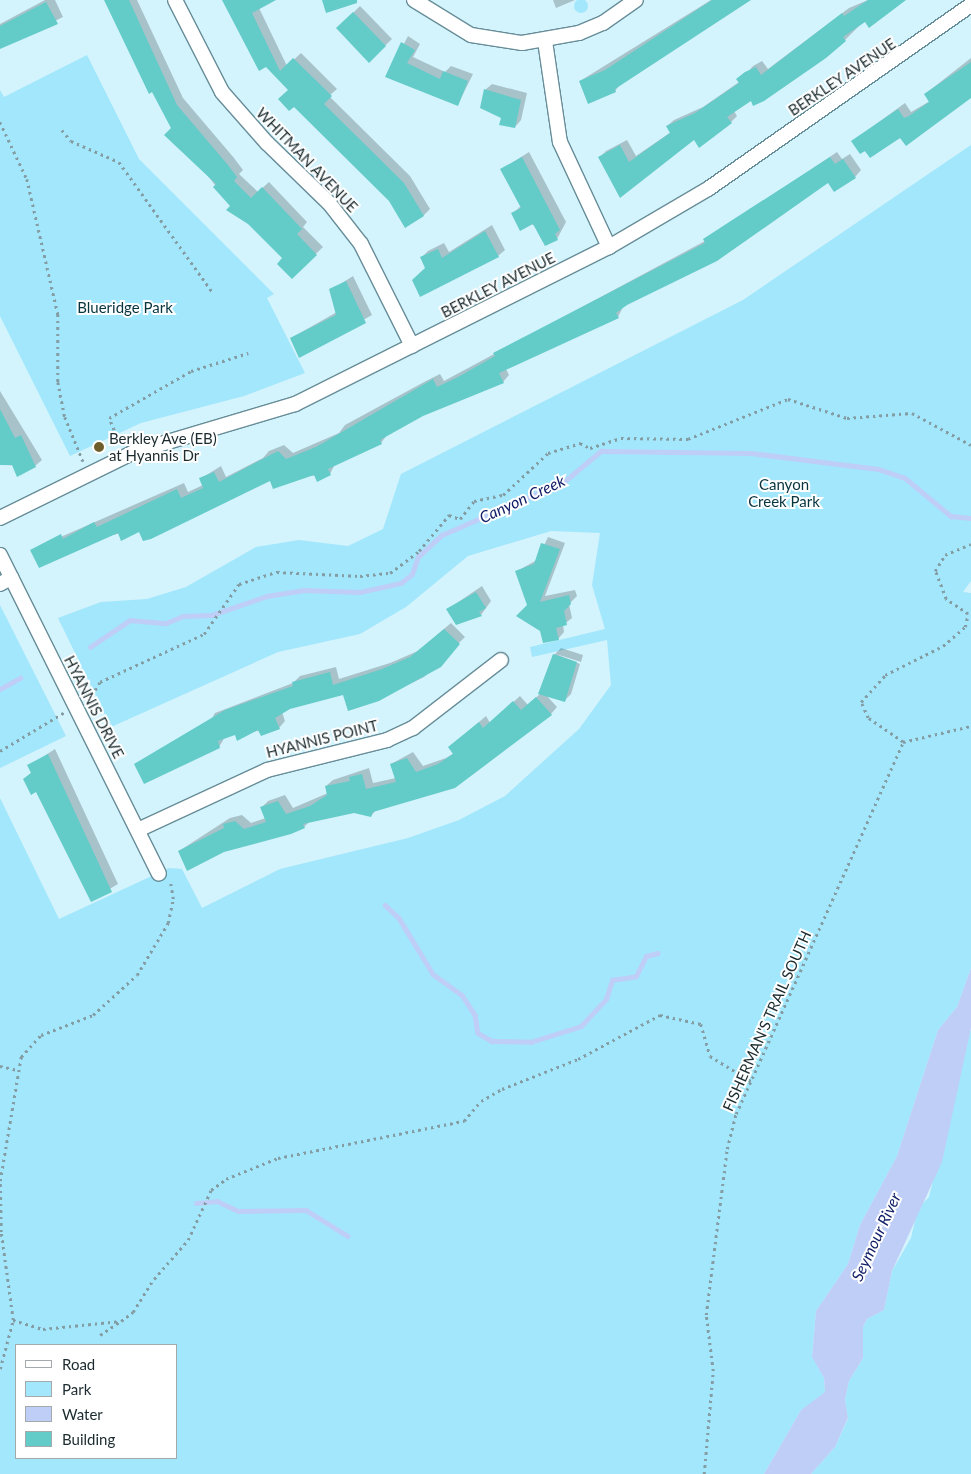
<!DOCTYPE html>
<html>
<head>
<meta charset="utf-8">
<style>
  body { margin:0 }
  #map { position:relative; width:971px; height:1474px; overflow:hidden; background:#d3f3fd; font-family:Lato,sans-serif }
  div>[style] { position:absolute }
  .green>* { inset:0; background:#a2e7fc }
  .round { border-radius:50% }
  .water>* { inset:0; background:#bfcef6 }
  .shadow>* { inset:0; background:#0003 }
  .stream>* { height:4.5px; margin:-2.25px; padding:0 2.25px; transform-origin:2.25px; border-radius:2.25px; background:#bfcef6 }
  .building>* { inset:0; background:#63cbc8 }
  .path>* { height:2.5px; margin-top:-1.25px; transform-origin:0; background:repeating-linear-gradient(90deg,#849da4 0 2.5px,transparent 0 6.5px) }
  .roads { filter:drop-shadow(1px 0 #678d98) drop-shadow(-1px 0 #678d98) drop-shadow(0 1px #678d98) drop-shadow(0 -1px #678d98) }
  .minor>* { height:14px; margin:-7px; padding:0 7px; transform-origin:7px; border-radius:7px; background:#fff }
  .dots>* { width:14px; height:14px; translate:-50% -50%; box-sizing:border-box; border:2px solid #fff; border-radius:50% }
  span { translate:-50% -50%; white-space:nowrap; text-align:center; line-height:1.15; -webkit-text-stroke:4px #fff; paint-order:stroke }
  .street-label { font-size:15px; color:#1b2b2f }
  .park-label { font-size:15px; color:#06343f }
  .poi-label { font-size:15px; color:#1b2b2f }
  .left { translate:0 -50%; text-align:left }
  .water-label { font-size:16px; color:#142169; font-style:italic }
  .legend { position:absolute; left:15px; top:1344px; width:162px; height:115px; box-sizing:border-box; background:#fff; border:1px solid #a4aaac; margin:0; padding:6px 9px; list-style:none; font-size:15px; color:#1b2b2f }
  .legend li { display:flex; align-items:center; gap:10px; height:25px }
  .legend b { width:25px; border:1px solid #a4aaac }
</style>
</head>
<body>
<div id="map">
  <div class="green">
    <div class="round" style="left:574px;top:-1px;width:14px;height:14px"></div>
    <div style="clip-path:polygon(87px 55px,139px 159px,274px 294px,267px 298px,305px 373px,244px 396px,141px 423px,70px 456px,0 316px,0 90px,4px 97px)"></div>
    <div style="clip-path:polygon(evenodd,971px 145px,971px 581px,963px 592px,971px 593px,971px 968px,957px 1007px,938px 1030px,897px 1156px,860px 1225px,848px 1264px,816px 1311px,812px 1356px,824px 1378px,825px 1392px,820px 1400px,801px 1410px,764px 1474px,0 1474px,0 798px,59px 919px,169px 868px,182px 869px,202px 908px,280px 869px,408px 838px,459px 820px,505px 796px,579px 729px,611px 685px,607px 640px,532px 657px,530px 647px,605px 629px,592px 585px,600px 533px,551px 531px,468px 556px,406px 607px,360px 634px,278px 652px,111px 727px,58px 618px,101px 602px,147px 599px,186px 587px,256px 547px,299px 540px,348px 546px,383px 529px,401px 474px,743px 300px,971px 145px,16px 1345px,176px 1345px,176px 1458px,16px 1458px,16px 1345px)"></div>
    <div style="clip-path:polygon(0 605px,66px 736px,0 768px)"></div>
    <div style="clip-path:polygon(971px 1028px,971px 1474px,811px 1474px,835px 1447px,848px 1419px,845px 1400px,849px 1381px,863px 1358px,863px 1327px,867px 1319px,884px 1310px,892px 1271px,911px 1238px,918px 1208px,929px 1197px)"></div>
  </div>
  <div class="water">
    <div style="clip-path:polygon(971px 968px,971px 1028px,942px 1162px,892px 1271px,884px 1310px,867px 1319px,863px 1327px,863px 1358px,849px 1381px,845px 1400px,848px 1418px,835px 1447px,811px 1474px,764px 1474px,801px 1410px,825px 1392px,824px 1378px,812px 1357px,816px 1311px,848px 1264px,860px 1225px,897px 1156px,938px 1030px,957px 1007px)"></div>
  </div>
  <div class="shadow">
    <div style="clip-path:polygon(45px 0,55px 0,63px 17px,0 48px,0 24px)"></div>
    <div style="clip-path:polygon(105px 0,137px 0,183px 98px,234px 158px,243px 170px,239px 174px,258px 192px,269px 182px,307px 222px,303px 227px,323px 247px,292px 277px,284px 258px,231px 206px,172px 129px)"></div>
    <div style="clip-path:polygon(225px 0,267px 0,259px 8px,287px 66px,301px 53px,337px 89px,329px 96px,410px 176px,430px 209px,424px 215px,405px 226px,390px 200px,289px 90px)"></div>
    <div style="clip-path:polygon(553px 0,575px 0,556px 8px)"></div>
    <div style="clip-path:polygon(711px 0,747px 0,621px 83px,615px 91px,580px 81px)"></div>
    <div style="clip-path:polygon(868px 0,905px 0,865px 20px,845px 40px,734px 111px,737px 116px,731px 122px,694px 138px,620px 196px,600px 157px,606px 151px,627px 140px,636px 156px,671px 132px,667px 126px,674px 120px,703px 107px,739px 82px,753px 66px,762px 61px,768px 69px,849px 8px)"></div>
    <div style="clip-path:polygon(360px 6px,392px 39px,369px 61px,338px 28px)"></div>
    <div style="clip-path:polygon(408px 36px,420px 44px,413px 57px,445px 72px,451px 66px,473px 74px,458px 104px,387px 76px)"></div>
    <div style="clip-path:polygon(971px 58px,971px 95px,870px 156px,853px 141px,905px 103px,911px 112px,930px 101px,925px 94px)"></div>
    <div style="clip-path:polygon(492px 84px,527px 93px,521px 120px,515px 127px,502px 118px,485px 90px)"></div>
    <div style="clip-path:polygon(529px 152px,566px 222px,557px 239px,513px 213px,521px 206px,502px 169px)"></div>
    <div style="clip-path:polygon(837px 152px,842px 159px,850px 154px,861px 170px,855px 177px,828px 182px,623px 307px,618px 317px,506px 369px,509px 375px,503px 382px,422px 415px,387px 435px,381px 443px,335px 464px,330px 474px,271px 480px,139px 530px,31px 550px,184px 483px,188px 492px,203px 485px,200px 479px,221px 466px,226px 477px,263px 458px,269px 451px,284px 445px,293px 453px,339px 433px,345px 425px,426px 381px,440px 374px,444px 381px,705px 241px)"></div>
    <div style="clip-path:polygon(492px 225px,505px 250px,498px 256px,426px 268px,421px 258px,428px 251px,444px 243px,449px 252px)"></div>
    <div style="clip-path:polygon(353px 276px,372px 315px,300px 356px,291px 338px,337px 312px,331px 290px)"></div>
    <div style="clip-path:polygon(0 391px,42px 460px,35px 466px,0 465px)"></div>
    <div style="clip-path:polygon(548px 537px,565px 543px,545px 596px,575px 590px,577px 596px,569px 604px,572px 618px,563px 625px,564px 632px,558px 639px,541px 630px,517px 571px,537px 560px)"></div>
    <div style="clip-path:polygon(482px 586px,491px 601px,481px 615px,448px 609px)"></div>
    <div style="clip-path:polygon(451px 623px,465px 637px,424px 677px,379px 699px,344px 694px,289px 707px,282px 712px,285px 721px,279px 728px,236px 734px,225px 737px,219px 747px,136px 765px,210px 722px,215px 713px,293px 683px,300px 676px,336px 667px,339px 679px,390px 663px,418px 651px)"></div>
    <div style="clip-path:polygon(561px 648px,583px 655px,581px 662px,556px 654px,580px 664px,571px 694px,564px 701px,546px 695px,557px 707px,551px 714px,454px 787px,377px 809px,371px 816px,354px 811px,310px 821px,304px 827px,179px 851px,230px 818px,242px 815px,251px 823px,266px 818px,262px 807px,268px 801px,285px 795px,293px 808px,328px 793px,326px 786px,333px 780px,369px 768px,373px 783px,396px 778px,391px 764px,413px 752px,423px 766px,446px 758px,454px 753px,457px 741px,486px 716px,490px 723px,520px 696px,528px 705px,541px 693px,554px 655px)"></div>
    <div style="clip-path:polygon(55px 749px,118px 884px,91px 900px,36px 790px,25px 779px,32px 772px,29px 766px)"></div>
  </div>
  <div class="stream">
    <div style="left:90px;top:647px;width:48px;rotate:-34deg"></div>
    <div style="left:130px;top:620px;width:36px;rotate:5deg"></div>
    <div style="left:166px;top:623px;width:18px;rotate:-22deg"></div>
    <div style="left:183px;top:616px;width:29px;rotate:-2deg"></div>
    <div style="left:212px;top:615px;width:58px;rotate:-19.1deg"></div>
    <div style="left:267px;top:596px;width:36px;rotate:-9deg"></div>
    <div style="left:303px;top:590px;width:57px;rotate:2deg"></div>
    <div style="left:360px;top:592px;width:42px;rotate:-12.4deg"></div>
    <div style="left:401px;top:583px;width:14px;rotate:-39deg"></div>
    <div style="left:412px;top:574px;width:18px;rotate:-71deg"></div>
    <div style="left:418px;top:557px;width:33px;rotate:-43deg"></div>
    <div style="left:442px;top:535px;width:134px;rotate:-23.7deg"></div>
    <div style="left:565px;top:481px;width:47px;rotate:-39.8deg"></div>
    <div style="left:601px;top:451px;width:150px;rotate:0.8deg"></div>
    <div style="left:751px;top:453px;width:128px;rotate:7.2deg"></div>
    <div style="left:878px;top:469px;width:28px;rotate:18deg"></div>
    <div style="left:905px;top:478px;width:60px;rotate:39.6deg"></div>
    <div style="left:951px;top:516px;width:20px;rotate:6deg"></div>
    <div style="left:0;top:689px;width:23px;rotate:-29deg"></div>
    <div style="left:385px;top:905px;width:19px;rotate:43deg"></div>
    <div style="left:399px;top:918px;width:66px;rotate:58.7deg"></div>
    <div style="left:433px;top:974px;width:36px;rotate:36deg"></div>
    <div style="left:462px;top:995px;width:24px;rotate:57deg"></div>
    <div style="left:475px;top:1015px;width:18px;rotate:81deg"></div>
    <div style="left:478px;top:1033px;width:16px;rotate:30deg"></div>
    <div style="left:492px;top:1041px;width:39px;rotate:1deg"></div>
    <div style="left:531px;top:1042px;width:52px;rotate:-17.7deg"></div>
    <div style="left:581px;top:1026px;width:37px;rotate:-47deg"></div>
    <div style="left:606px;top:999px;width:20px;rotate:-72deg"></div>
    <div style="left:612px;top:980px;width:24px;rotate:-9deg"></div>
    <div style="left:636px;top:976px;width:22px;rotate:-63deg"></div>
    <div style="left:646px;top:956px;width:12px;rotate:-14deg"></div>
    <div style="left:196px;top:1203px;width:21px;rotate:-5deg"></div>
    <div style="left:217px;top:1201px;width:23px;rotate:25deg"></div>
    <div style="left:238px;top:1211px;width:68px;rotate:-0.8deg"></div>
    <div style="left:306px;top:1210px;width:49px;rotate:31.8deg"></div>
  </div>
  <div class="building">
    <div style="clip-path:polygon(104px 0,129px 0,177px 105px,228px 165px,237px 177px,234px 181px,251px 198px,262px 187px,302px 229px,297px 234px,317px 255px,292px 279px,277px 264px,282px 258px,248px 224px,226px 210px,230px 206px,213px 187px,216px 184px,164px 135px,171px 128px,152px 92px,149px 94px)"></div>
    <div style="clip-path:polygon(222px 0,276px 0,252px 13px,280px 71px,293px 58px,332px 96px,324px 104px,404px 183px,424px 216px,405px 228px,389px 201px,294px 107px,289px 111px,278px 99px,288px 90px,266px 67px,259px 71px)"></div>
    <div style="clip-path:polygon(322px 0,357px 0,357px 3px,326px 13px)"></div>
    <div style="clip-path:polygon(712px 0,751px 0,615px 89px,616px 92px,588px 104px,579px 81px,605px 70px)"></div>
    <div style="clip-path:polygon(868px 0,906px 0,869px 28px,865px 22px,843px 37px,846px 41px,826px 58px,764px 101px,753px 106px,751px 101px,727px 117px,732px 123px,711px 139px,699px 148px,694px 140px,620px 198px,598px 157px,620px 145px,629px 162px,670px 133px,666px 126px,695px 113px,739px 83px,736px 79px,745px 72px,756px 67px,761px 75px,842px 13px,844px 16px)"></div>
    <div style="clip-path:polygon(46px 2px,58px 24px,0 49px,0 26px)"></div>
    <div style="clip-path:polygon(353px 12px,386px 46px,369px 63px,336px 28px)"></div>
    <div style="clip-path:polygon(401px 42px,415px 50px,407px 63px,440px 79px,443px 71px,468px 81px,458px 106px,385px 77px)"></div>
    <div style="clip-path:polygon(971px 62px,971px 98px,906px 146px,900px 138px,870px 158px,865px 151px,860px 154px,851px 141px,898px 109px,904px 118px,909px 116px,929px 102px,924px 94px)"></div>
    <div style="clip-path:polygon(484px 89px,521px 100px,515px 128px,499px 125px,501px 118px,480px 108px)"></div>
    <div style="clip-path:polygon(522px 157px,560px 230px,555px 234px,558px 240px,545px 246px,533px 224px,520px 231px,511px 213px,521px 208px,500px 169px)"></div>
    <div style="clip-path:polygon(830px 157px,835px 164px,843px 159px,856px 178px,834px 192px,828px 183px,717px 261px,627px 305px,616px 313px,619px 318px,606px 324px,499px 373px,504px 383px,423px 416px,380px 440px,382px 444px,328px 469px,331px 475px,317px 482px,314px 475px,273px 489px,270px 481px,151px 539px,143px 541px,139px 532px,121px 541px,118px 533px,39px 568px,30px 550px,61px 534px,63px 539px,94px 522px,97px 527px,177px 489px,181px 498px,203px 488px,199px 478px,214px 472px,219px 482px,278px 451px,286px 459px,316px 447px,433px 379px,437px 387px,458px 377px,495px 356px,493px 353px,705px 243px,703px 239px)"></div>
    <div style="clip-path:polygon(485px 231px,499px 257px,420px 297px,412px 280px,425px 268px,420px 257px,438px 249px,442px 258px)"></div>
    <div style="clip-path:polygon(346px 281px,366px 323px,299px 358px,290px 338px,336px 315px,329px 289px)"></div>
    <div style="clip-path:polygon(0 409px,15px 438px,21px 435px,36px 467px,17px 477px,12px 465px,0 465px)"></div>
    <div style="clip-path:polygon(541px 543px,560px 549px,540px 602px,569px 595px,571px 604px,564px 611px,567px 625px,556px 628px,559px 640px,543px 643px,540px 631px,516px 616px,527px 605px,515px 571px,534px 564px)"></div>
    <div style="clip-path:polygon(476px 592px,486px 608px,479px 612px,482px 616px,456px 625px,446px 609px)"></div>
    <div style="clip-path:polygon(444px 629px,460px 644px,441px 667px,379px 701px,348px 711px,343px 695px,290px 709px,275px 718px,280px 729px,261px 736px,258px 730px,237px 741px,235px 735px,218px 741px,220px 748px,144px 784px,134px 764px,225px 710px,293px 686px,292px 682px,330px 672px,333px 685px,382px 669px,410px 657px)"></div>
    <div style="clip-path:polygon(553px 654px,577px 662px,565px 702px,538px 694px)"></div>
    <div style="clip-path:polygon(536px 697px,552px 715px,455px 788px,373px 812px,371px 817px,354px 813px,303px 824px,305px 828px,291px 834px,224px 852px,187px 871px,178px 851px,224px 828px,223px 824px,235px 821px,244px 829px,266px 822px,260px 807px,278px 801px,286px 814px,310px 806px,327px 795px,325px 786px,350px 781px,349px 777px,362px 774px,366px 789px,396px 782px,390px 764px,407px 758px,416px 772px,438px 764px,453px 754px,448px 747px,479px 722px,483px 728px,513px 701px,521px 710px)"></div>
    <div style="clip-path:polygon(48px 754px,112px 892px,91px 902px,36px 792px,31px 795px,23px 779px,31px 773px,27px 765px)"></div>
  </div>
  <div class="path">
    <div style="left:0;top:122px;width:63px;rotate:64.7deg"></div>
    <div style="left:27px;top:179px;width:139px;rotate:77.1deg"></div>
    <div style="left:58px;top:314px;width:68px;rotate:90deg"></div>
    <div style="left:58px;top:382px;width:36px;rotate:79deg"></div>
    <div style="left:65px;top:417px;width:48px;rotate:67.8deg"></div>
    <div style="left:62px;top:130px;width:14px;rotate:51deg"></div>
    <div style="left:71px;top:141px;width:52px;rotate:23.6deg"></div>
    <div style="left:119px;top:162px;width:161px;rotate:54.3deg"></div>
    <div style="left:119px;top:442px;width:26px;rotate:-113deg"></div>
    <div style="left:109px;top:418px;width:95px;rotate:-29.8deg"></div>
    <div style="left:191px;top:371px;width:60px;rotate:-17.5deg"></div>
    <div style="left:88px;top:701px;width:22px;rotate:-58deg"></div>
    <div style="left:100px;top:682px;width:115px;rotate:-24.8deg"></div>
    <div style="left:204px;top:634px;width:61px;rotate:-55deg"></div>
    <div style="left:239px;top:584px;width:40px;rotate:-18deg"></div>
    <div style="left:277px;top:572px;width:83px;rotate:2.8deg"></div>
    <div style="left:360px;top:576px;width:30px;rotate:-6deg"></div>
    <div style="left:390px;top:573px;width:36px;rotate:-37deg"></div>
    <div style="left:419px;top:551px;width:47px;rotate:-50.2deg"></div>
    <div style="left:449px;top:515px;width:12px;rotate:20deg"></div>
    <div style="left:460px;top:519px;width:23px;rotate:-52deg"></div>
    <div style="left:474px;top:501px;width:30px;rotate:-12deg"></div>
    <div style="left:503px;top:495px;width:62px;rotate:-43deg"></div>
    <div style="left:548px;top:453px;width:34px;rotate:-17deg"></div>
    <div style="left:580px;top:443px;width:11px;rotate:27deg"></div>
    <div style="left:590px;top:448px;width:33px;rotate:-18deg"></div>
    <div style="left:621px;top:438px;width:67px;rotate:0.9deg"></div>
    <div style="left:688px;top:439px;width:108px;rotate:-21.8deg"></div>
    <div style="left:788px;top:399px;width:62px;rotate:17.9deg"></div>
    <div style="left:847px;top:418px;width:65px;rotate:-4.4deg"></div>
    <div style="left:912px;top:413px;width:67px;rotate:28.5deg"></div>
    <div style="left:903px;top:742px;width:42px;rotate:-145.6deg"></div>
    <div style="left:868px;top:718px;width:17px;rotate:-114deg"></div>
    <div style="left:861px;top:702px;width:36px;rotate:-48deg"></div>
    <div style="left:885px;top:675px;width:65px;rotate:-26.6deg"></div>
    <div style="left:943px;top:646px;width:29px;rotate:-41deg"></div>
    <div style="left:965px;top:627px;width:13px;rotate:-77deg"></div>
    <div style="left:968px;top:614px;width:27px;rotate:-146deg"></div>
    <div style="left:946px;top:599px;width:30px;rotate:-111deg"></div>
    <div style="left:935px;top:571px;width:19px;rotate:-58deg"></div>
    <div style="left:945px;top:555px;width:28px;rotate:-23deg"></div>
    <div style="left:903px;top:742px;width:70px;rotate:-13.2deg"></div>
    <div style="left:0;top:751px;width:76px;rotate:-31deg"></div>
    <div style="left:0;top:1066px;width:17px;rotate:13deg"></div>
    <div style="left:13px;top:1320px;width:31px;rotate:17deg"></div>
    <div style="left:43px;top:1329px;width:78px;rotate:-5.9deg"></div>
    <div style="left:121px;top:1321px;width:15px;rotate:-37deg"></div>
    <div style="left:133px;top:1312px;width:39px;rotate:-58deg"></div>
    <div style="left:154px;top:1279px;width:52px;rotate:-48.9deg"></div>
    <div style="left:188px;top:1240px;width:55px;rotate:-65.3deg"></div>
    <div style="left:211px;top:1190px;width:19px;rotate:-36deg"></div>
    <div style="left:226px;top:1179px;width:56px;rotate:-22deg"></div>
    <div style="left:278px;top:1158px;width:190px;rotate:-11.3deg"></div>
    <div style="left:464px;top:1121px;width:26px;rotate:-50deg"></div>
    <div style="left:481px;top:1101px;width:24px;rotate:-30deg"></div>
    <div style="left:502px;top:1089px;width:82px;rotate:-21.5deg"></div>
    <div style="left:578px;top:1059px;width:93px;rotate:-28.2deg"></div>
    <div style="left:660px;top:1015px;width:42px;rotate:12.4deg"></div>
    <div style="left:701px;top:1024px;width:33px;rotate:74deg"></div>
    <div style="left:710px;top:1056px;width:48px;rotate:31.4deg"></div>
    <div style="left:100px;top:1335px;width:25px;rotate:-34deg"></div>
    <div style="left:0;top:1369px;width:51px;rotate:-75.1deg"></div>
    <div style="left:13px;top:1320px;width:89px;rotate:-97.8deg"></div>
    <div style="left:1px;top:1232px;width:51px;rotate:-91.1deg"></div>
    <div style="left:0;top:1181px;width:126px;rotate:-80.4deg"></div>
    <div style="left:21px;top:1057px;width:30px;rotate:-48deg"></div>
    <div style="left:41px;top:1035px;width:56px;rotate:-21deg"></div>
    <div style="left:93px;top:1015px;width:59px;rotate:-42.3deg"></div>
    <div style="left:137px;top:975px;width:61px;rotate:-59.2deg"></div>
    <div style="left:168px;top:923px;width:25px;rotate:-78deg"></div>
    <div style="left:173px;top:899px;width:18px;rotate:-99deg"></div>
    <div style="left:704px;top:1474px;width:103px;rotate:-85deg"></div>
    <div style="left:713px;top:1371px;width:56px;rotate:-97.1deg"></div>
    <div style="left:706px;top:1315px;width:167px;rotate:-82.8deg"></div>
    <div style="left:727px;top:1149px;width:36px;rotate:-76deg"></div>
    <div style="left:736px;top:1114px;width:408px;rotate:-65.8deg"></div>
  </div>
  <div class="roads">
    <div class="minor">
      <div style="left:175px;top:0;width:103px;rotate:62.9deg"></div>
      <div style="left:222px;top:92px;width:68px;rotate:48.6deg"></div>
      <div style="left:267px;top:143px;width:86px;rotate:44.1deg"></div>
      <div style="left:329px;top:203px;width:52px;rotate:52deg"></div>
      <div style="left:361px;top:244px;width:114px;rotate:63.4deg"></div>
      <div style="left:414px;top:0;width:67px;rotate:31.6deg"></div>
      <div style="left:471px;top:35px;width:52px;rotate:8.9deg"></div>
      <div style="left:522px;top:43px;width:58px;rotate:-10deg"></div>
      <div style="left:579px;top:33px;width:26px;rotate:-23deg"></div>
      <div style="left:603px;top:23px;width:40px;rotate:-34.9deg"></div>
      <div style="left:545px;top:41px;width:102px;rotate:81.6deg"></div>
      <div style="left:560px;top:142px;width:116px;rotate:65deg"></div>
      <div style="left:0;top:518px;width:149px;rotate:-26.2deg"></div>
      <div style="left:134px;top:452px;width:168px;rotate:-16.6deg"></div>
      <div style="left:295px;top:404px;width:351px;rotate:-26.6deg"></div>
      <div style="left:609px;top:247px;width:115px;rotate:-30.4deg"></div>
      <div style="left:708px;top:189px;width:321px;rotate:-35deg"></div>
      <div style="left:0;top:555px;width:356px;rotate:63.5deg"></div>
      <div style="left:0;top:584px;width:13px;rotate:-29deg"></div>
      <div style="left:138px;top:830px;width:142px;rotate:-24.9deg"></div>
      <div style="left:267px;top:770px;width:124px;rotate:-14deg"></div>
      <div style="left:387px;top:740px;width:29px;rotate:-25deg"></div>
      <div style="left:413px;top:728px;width:111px;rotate:-37.7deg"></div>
    </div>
  </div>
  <div class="dots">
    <div style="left:99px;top:447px;background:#6e5e2b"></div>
  </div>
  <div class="street-label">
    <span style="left:842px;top:77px;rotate:-34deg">BERKLEY AVENUE</span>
    <span style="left:307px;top:160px;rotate:46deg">WHITMAN AVENUE</span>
    <span style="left:498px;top:285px;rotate:-27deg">BERKLEY AVENUE</span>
    <span style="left:94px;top:707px;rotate:63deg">HYANNIS DRIVE</span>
    <span style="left:322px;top:739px;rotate:-14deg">HYANNIS POINT</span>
    <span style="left:767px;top:1021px;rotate:-66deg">FISHERMAN'S TRAIL SOUTH</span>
  </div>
  <div class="park-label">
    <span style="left:125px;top:308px">Blueridge Park</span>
    <span style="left:784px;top:493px">Canyon<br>Creek Park</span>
  </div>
  <div class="poi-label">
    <span class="left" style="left:109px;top:447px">Berkley Ave (EB)<br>at Hyannis Dr</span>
  </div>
  <div class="water-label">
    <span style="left:522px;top:499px;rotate:-25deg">Canyon Creek</span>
    <span style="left:876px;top:1237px;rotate:-65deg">Seymour River</span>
  </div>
  <ul class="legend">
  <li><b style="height:6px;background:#fff"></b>Road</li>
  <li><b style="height:14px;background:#a2e7fc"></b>Park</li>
  <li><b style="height:14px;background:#bfcef6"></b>Water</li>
  <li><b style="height:14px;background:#63cbc8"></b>Building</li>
  </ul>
</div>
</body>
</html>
